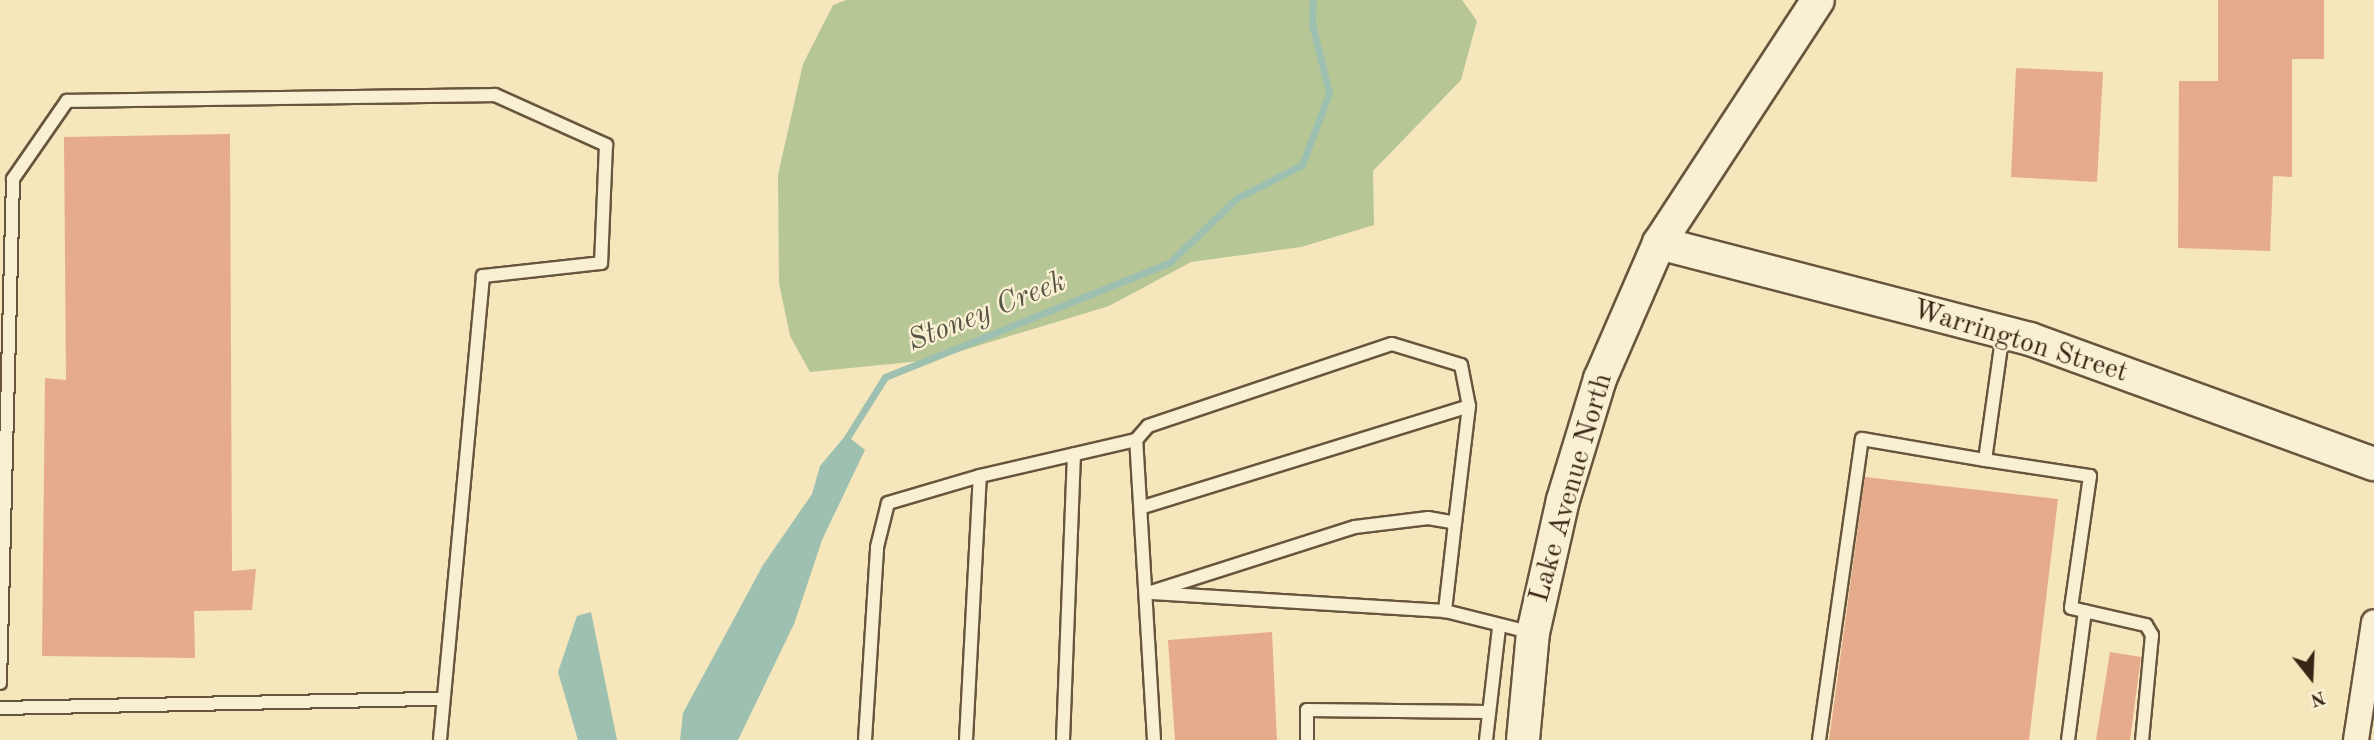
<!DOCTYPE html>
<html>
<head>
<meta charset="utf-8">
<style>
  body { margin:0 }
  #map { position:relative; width:2374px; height:740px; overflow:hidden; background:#f6e6bc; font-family:"Old Standard TT",serif }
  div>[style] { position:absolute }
  .green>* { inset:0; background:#b6c695 }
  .water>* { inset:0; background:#9dc0b1 }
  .stream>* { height:7px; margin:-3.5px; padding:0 3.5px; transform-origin:3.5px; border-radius:3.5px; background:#9dc0b1 }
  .building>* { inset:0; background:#e6ab8d }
  .roads { filter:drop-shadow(2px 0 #68553d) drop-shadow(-2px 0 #68553d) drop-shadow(0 2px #68553d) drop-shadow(0 -2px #68553d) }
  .service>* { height:12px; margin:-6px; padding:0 6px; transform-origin:6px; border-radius:6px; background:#f9efd3 }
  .minor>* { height:24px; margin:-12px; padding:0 12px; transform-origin:12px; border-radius:12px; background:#f9efd3 }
  .tertiary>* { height:32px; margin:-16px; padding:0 16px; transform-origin:16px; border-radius:16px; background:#f9efd3 }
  span { translate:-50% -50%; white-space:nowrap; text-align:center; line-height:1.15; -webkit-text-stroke:5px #f9efd3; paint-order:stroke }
  .street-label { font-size:28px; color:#382513 }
  .water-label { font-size:30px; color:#565442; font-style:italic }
  .north { position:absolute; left:2276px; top:642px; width:70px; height:70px; -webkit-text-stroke:5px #f9efd3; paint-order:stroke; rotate:162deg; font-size:19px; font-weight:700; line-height:28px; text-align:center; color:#382513 }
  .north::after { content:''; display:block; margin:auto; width:24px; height:32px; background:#382513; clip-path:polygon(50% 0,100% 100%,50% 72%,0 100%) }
</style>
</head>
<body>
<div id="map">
  <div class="green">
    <div style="clip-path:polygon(846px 0,1462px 0,1477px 21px,1461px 80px,1373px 171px,1374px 225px,1301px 247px,1191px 262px,1109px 306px,931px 360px,810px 372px,790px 336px,779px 283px,778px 175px,803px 64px,833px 5px)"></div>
  </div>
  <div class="water">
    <div style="clip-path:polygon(846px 435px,865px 450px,822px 540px,794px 624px,738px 740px,680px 740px,683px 713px,763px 565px,812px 494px,820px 466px)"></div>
    <div style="clip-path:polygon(591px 612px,617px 740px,578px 740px,558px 672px,577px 616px)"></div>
  </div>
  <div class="stream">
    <div style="left:843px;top:444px;width:79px;rotate:-57.9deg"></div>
    <div style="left:885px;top:377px;width:306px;rotate:-21.9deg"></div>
    <div style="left:1169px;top:263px;width:94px;rotate:-43.7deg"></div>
    <div style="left:1237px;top:198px;width:73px;rotate:-26.9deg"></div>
    <div style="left:1302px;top:165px;width:77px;rotate:-69.4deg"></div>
    <div style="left:1329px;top:93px;width:72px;rotate:-103.7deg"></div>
    <div style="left:1312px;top:23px;width:23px;rotate:-88deg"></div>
  </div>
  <div class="building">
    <div style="clip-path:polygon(2218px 0,2324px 0,2324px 59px,2292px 59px,2292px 177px,2273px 176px,2270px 251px,2178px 248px,2179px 81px,2218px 81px)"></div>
    <div style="clip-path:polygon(2016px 68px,2103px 72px,2097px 182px,2011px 177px)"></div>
    <div style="clip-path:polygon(230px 134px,232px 571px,256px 569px,252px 610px,194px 611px,195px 658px,42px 656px,45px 378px,66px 380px,64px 137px)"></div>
    <div style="clip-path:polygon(1865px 477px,2058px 499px,2029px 740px,1829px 740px)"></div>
    <div style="clip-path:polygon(1272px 632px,1277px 740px,1175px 740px,1168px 640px)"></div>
    <div style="clip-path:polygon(2110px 652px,2141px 657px,2130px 740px,2096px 740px)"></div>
  </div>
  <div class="roads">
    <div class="service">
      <div style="left:2003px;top:332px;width:129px;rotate:98deg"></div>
      <div style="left:1985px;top:460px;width:106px;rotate:8.7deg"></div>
      <div style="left:2090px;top:476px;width:133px;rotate:98.2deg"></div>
      <div style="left:2071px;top:608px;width:77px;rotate:12.8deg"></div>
      <div style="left:2146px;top:625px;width:12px;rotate:59deg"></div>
      <div style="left:2152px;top:635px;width:105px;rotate:95.4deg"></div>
      <div style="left:1143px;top:507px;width:341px;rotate:-17.2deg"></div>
      <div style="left:1428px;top:518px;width:27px;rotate:10deg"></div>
      <div style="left:1455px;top:523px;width:89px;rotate:96.5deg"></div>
      <div style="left:1445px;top:611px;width:298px;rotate:-176.5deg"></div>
      <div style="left:1148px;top:593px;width:217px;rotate:-17.7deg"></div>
      <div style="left:1355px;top:527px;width:74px;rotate:-7deg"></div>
      <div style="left:1445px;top:611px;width:91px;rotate:14deg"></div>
      <div style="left:0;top:683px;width:504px;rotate:-88.52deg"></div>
      <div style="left:13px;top:179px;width:95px;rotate:-55.3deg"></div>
      <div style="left:67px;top:101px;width:428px;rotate:-0.8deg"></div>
      <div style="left:495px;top:95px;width:122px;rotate:24.2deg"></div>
      <div style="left:606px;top:145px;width:118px;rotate:92.4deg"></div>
      <div style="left:601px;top:263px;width:119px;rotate:173.7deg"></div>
      <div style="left:483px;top:276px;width:466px;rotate:95.3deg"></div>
      <div style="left:0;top:708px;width:442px;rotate:-1.2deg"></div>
      <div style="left:865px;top:740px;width:193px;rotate:-86.4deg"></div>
      <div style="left:877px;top:547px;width:45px;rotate:-76deg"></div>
      <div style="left:888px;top:503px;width:96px;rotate:-16.4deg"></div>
      <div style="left:966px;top:740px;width:264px;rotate:-87deg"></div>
      <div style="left:980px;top:476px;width:160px;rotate:-13deg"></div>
      <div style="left:1063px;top:740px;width:286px;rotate:-87.8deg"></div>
      <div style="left:1154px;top:740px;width:301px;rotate:-93.4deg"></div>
      <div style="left:1136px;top:440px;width:18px;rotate:-49deg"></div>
      <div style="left:1148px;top:426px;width:257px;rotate:-18.6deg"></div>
      <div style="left:1392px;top:344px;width:72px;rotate:16.9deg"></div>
      <div style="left:1461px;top:365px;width:42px;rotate:79deg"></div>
      <div style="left:1469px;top:406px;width:118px;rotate:96.8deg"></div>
      <div style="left:1307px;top:740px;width:30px;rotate:-90deg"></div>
      <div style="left:1307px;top:710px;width:181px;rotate:0.6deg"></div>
      <div style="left:1486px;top:740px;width:114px;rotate:-83.4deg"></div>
      <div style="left:1819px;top:740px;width:304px;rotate:-81.9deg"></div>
      <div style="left:1862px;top:439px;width:125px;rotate:9.7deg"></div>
      <div style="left:2068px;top:740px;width:130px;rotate:-82.5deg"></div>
    </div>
    <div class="minor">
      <div style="left:2356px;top:740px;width:119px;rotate:-81.3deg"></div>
    </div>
    <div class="tertiary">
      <div style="left:1659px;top:243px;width:383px;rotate:14.5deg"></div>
      <div style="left:2030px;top:339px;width:366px;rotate:20deg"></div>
      <div style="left:1523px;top:740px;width:107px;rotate:-84.7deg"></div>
      <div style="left:1533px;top:633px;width:136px;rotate:-77.3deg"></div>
      <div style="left:1563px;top:500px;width:127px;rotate:-73deg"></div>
      <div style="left:1600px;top:379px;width:148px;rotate:-66.5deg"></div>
      <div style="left:1659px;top:243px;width:290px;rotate:-56.8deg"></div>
    </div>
  </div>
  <div class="street-label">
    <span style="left:2020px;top:342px;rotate:17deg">Warrington Street</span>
    <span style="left:1572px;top:488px;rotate:-74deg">Lake Avenue North</span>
  </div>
  <div class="water-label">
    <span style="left:987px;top:312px;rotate:-22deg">Stoney Creek</span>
  </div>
  <div class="north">N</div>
</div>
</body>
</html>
